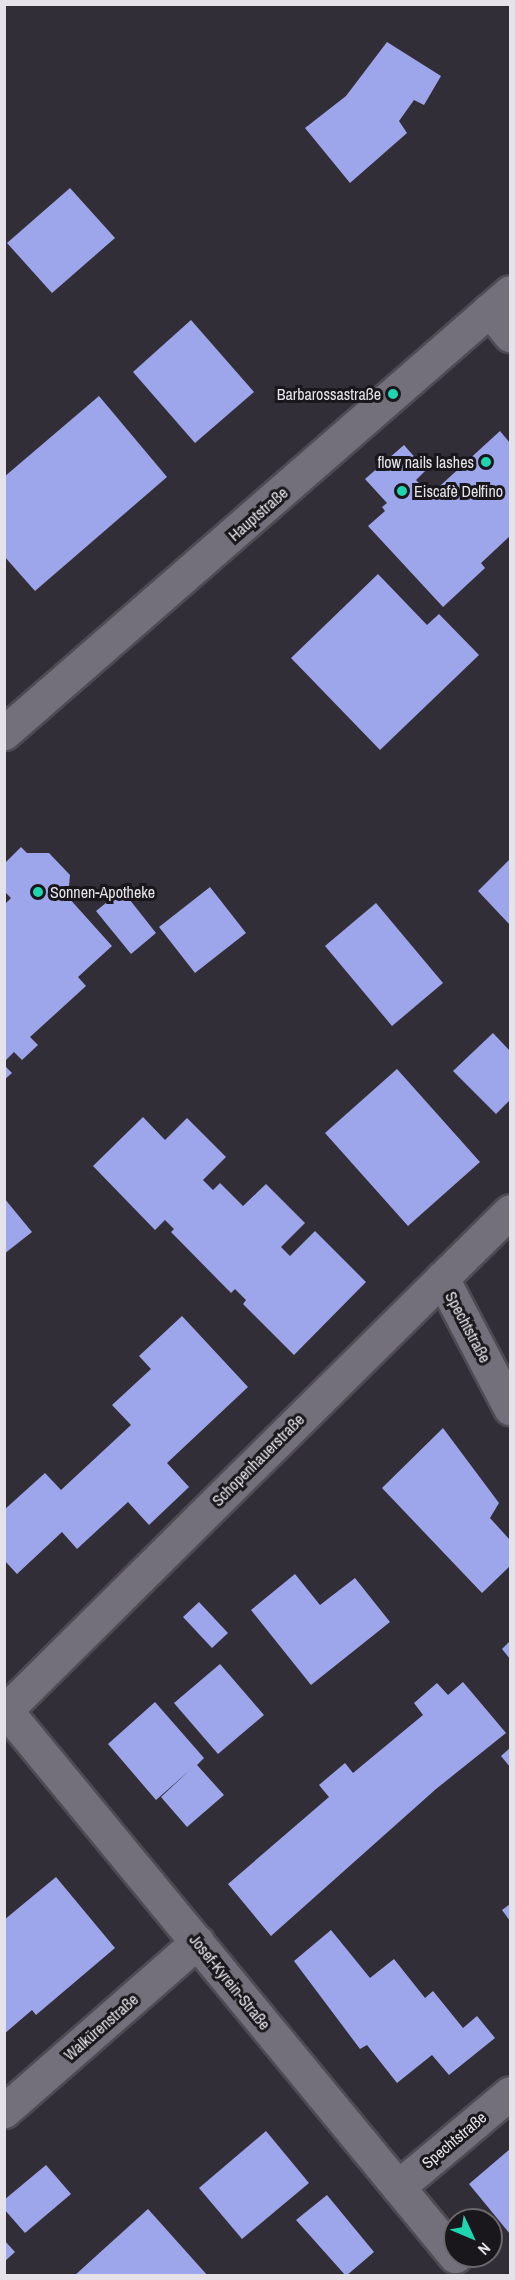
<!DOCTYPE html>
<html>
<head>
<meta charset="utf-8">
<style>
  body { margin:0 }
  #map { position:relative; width:515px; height:2280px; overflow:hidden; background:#322e37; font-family:"Archivo Narrow",sans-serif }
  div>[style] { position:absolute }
  .building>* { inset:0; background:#9ea6eb }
  .roads { filter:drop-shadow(2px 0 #4f4b54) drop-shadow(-2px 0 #4f4b54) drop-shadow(0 2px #4f4b54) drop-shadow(0 -2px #4f4b54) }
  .minor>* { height:33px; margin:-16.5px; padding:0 16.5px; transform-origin:16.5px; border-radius:16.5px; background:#74707b }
  .dots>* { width:16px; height:16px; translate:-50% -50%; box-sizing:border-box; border:3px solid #19171b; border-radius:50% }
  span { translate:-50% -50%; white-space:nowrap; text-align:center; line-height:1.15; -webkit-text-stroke:6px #19171b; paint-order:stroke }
  .poi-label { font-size:16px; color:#e5e2e9 }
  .right { translate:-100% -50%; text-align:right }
  .left { translate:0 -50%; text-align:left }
  .street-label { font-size:16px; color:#e5e2e9 }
  .frame { position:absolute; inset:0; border:6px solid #e5e2e9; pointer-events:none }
  .north { position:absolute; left:443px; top:2208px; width:60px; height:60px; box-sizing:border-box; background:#19171b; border:2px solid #6b686d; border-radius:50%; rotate:134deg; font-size:16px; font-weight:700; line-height:24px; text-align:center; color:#e5e2e9 }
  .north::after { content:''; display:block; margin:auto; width:21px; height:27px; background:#1fd5b0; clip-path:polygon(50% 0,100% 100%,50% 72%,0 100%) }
</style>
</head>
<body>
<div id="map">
  <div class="building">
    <div style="clip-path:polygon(387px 42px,441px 76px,424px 105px,414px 100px,399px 121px,407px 133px,350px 183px,305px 128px,346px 96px)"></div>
    <div style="clip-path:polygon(70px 188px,115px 238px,52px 293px,7px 243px)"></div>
    <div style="clip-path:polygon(191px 320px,254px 392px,195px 443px,133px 372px)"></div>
    <div style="clip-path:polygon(99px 396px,167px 477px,35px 591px,4px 556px,4px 477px)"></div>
    <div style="clip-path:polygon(500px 431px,510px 443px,510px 536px,481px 563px,485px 568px,443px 607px,368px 526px,385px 511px,382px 507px,387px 503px,365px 479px,404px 445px,426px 470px,416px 480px,430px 495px)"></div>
    <div style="clip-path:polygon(378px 574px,427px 625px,439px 614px,479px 655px,380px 750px,291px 658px)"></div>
    <div style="clip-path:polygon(21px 847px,27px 853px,49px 853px,70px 875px,68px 897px,112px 946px,78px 977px,86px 986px,30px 1037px,38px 1045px,22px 1060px,14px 1052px,5px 1061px,5px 904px,11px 898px,5px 892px,5px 863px)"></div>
    <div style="clip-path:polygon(510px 859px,510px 925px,478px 891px)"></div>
    <div style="clip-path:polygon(210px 887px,246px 933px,195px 973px,159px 927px)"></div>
    <div style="clip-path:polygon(122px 890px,156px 933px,131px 954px,96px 911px)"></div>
    <div style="clip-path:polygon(376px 903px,443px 983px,392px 1026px,325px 946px)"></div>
    <div style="clip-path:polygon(493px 1033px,510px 1051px,510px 1100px,496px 1114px,453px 1071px)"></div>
    <div style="clip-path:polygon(4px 1065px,12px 1073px,4px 1080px)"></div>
    <div style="clip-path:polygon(397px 1069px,480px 1162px,408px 1226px,325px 1133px)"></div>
    <div style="clip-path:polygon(143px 1117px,165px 1140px,187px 1118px,226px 1157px,203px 1180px,213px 1190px,220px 1183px,243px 1206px,266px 1184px,305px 1223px,281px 1247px,290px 1256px,315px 1231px,366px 1282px,294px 1355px,243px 1304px,246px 1300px,235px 1289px,231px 1293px,171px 1232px,174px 1229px,165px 1220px,155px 1230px,93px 1166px)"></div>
    <div style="clip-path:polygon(4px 1198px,32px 1232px,4px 1254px)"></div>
    <div style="clip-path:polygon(182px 1316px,248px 1387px,167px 1463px,189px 1487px,149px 1525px,128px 1502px,77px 1549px,62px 1532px,17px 1574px,4px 1560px,4px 1510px,45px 1473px,61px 1490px,131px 1425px,112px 1405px,151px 1369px,139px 1356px)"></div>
    <div style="clip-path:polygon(443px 1428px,499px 1503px,490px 1518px,510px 1540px,510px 1566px,482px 1593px,382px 1488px)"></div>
    <div style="clip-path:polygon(295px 1574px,320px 1605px,355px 1578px,390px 1622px,311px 1685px,251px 1610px)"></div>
    <div style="clip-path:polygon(199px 1602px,228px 1633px,212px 1648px,183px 1617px)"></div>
    <div style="clip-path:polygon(510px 1641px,510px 1659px,502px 1649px)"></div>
    <div style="clip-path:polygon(220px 1664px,264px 1715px,218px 1754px,174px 1703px)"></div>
    <div style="clip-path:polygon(463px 1682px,506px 1733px,436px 1789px,271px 1936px,228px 1884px,329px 1797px,319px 1785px,345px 1763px,353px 1773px,423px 1715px,414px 1703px,437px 1683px,448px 1695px)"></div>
    <div style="clip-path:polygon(155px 1702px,204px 1758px,197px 1765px,224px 1795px,187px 1827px,161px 1797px,190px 1770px,156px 1800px,108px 1744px)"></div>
    <div style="clip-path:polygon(510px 1748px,510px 1767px,501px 1756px)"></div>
    <div style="clip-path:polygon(56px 1877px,115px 1948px,36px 2015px,32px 2010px,4px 2034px,4px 1920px)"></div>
    <div style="clip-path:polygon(510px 1904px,510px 1921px,502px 1910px)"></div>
    <div style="clip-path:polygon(331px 1930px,370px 1978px,394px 1959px,425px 1998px,433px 1991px,463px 2028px,477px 2016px,495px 2038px,449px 2075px,432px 2055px,397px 2083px,367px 2045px,360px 2049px,294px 1961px)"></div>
    <div style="clip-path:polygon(266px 2131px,309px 2183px,242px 2239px,199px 2188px)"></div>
    <div style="clip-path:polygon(510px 2149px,510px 2234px,469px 2184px)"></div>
    <div style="clip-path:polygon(46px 2165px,71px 2194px,25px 2233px,4px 2209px,4px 2200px)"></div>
    <div style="clip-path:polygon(327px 2195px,374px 2252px,346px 2276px,296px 2220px)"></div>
    <div style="clip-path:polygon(148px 2209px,208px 2276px,74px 2276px)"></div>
    <div style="clip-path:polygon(4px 2240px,15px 2252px,4px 2262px)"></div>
  </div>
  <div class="roads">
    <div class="minor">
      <div style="left:489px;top:310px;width:33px;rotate:50deg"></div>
      <div style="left:4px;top:733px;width:671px;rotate:-41.07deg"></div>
      <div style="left:442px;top:1278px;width:147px;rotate:62.4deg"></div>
      <div style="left:4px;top:1708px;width:710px;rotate:50.55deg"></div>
      <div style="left:6px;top:1710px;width:709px;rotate:-44.71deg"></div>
      <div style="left:4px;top:2111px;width:257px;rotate:-41.2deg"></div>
      <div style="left:398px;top:2187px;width:146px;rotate:-40deg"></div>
    </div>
  </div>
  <div class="dots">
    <div style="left:393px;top:394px;background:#1fd5b0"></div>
    <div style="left:486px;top:462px;background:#1fd5b0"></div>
    <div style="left:402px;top:491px;background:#1fd5b0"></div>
    <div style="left:38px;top:892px;background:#1fd5b0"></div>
  </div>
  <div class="poi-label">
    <span class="right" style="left:381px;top:394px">Barbarossastraße</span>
    <span class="right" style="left:474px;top:462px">flow nails lashes</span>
    <span class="left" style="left:414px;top:491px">Eiscafè Delfino</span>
    <span class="left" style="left:50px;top:892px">Sonnen-Apotheke</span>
  </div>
  <div class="street-label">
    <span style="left:258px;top:514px;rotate:-41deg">Hauptstraße</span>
    <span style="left:468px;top:1327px;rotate:62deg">Spechtstraße</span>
    <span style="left:258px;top:1460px;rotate:-45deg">Schopenhauerstraße</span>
    <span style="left:230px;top:1982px;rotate:51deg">Josef-Kyrein-Straße</span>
    <span style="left:101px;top:2027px;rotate:-41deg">Walkürenstraße</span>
    <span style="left:454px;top:2140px;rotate:-40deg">Spechtstraße</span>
  </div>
  <div class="frame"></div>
  <div class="north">N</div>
</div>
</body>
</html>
